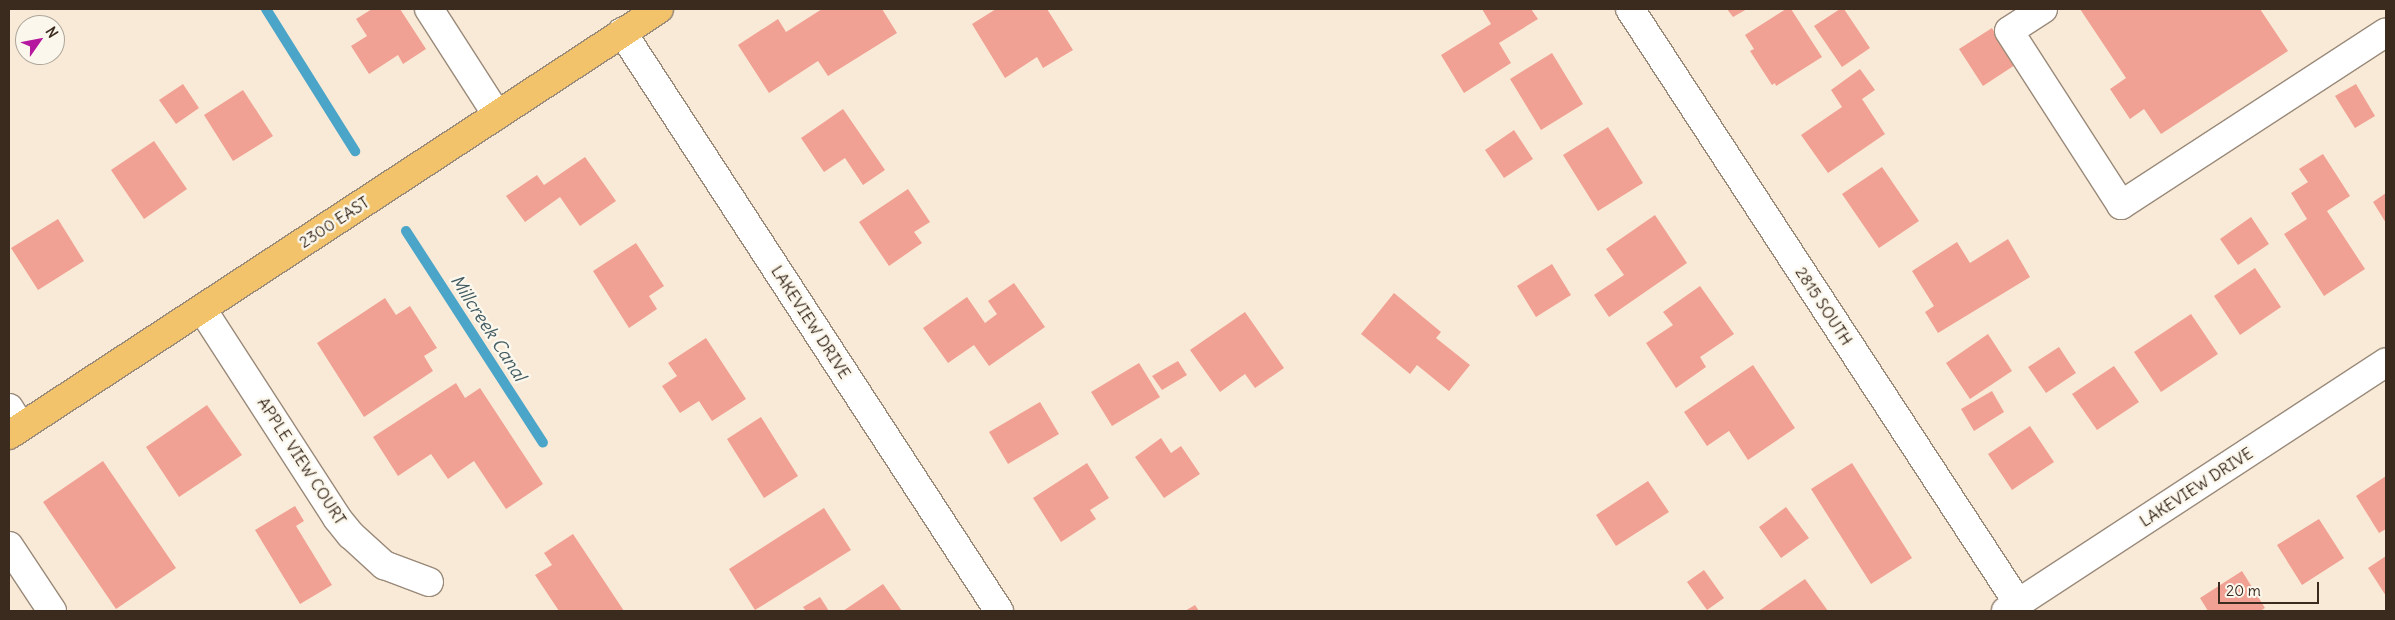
<!DOCTYPE html>
<html>
<head>
<meta charset="utf-8">
<style>
  body { margin:0 }
  #map { position:relative; width:2395px; height:620px; overflow:hidden; background:#f8ead7; font-family:Delius,sans-serif }
  div>[style] { position:absolute }
  .stream>* { height:10px; margin:-5px; padding:0 5px; transform-origin:5px; border-radius:5px; background:#4ba5c8 }
  .building>* { inset:0; background:#f1a193 }
  .roads { filter:drop-shadow(1px 0 #9a8a7a) drop-shadow(-1px 0 #9a8a7a) drop-shadow(0 1px #9a8a7a) drop-shadow(0 -1px #9a8a7a) }
  .minor>* { height:28px; margin:-14px; padding:0 14px; transform-origin:14px; border-radius:14px; background:#fff }
  .major>* { height:28px; margin:-14px; padding:0 14px; transform-origin:14px; border-radius:14px; background:#f2c36a }
  span { translate:-50% -50%; white-space:nowrap; text-align:center; line-height:1.15; -webkit-text-stroke:5px #fbf7ec; paint-order:stroke }
  .street-label { font-size:16px; color:#3b2a1e }
  .water-label { font-size:18px; color:#415b62; font-style:italic }
  .frame { position:absolute; inset:0; border:10px solid #3b2a1e; pointer-events:none }
  .north { position:absolute; left:15px; top:15px; width:50px; height:50px; box-sizing:border-box; background:#fbf7ec; border:1px solid #aea59a; border-radius:50%; rotate:57deg; font-size:14px; font-weight:700; line-height:20px; text-align:center; color:#3b2a1e }
  .north::after { content:''; display:block; margin:auto; width:18px; height:22px; background:#b5179e; clip-path:polygon(50% 0,100% 100%,50% 72%,0 100%) }
  .scale { position:absolute; left:2218px; top:582px; width:101px; height:22px; box-sizing:border-box; border:2px solid #3b2a1e; border-top:0; padding-left:6px; font-size:15px; line-height:18px; white-space:nowrap; color:#3b2a1e; -webkit-text-stroke:4px #fbf7ec; paint-order:stroke }
</style>
</head>
<body>
<div id="map">
  <div class="stream">
    <div style="left:266px;top:9px;width:168px;rotate:57.9deg"></div>
    <div style="left:406px;top:231px;width:252px;rotate:57.1deg"></div>
  </div>
  <div class="building">
    <div style="clip-path:polygon(372px 9px,400px 9px,426px 49px,403px 64px,398px 55px,369px 74px,351px 46px,367px 36px,356px 19px)"></div>
    <div style="clip-path:polygon(822px 9px,882px 9px,897px 33px,828px 76px,818px 61px,769px 93px,738px 45px,778px 19px,786px 32px)"></div>
    <div style="clip-path:polygon(996px 9px,1047px 9px,1073px 50px,1043px 68px,1037px 57px,1005px 78px,972px 24px)"></div>
    <div style="clip-path:polygon(1482px 9px,1531px 9px,1538px 19px,1499px 43px,1511px 63px,1464px 93px,1441px 55px,1491px 24px)"></div>
    <div style="clip-path:polygon(1727px 9px,1747px 9px,1733px 17px)"></div>
    <div style="clip-path:polygon(1786px 9px,1791px 9px,1822px 57px,1776px 86px,1775px 83px,1772px 85px,1750px 51px,1754px 49px,1745px 35px)"></div>
    <div style="clip-path:polygon(1840px 9px,1844px 9px,1870px 48px,1842px 67px,1814px 26px)"></div>
    <div style="clip-path:polygon(2080px 9px,2260px 9px,2288px 51px,2161px 134px,2144px 109px,2130px 119px,2110px 89px,2126px 78px)"></div>
    <div style="clip-path:polygon(1992px 28px,2015px 65px,1983px 86px,1959px 49px)"></div>
    <div style="clip-path:polygon(1552px 53px,1583px 104px,1541px 130px,1510px 79px)"></div>
    <div style="clip-path:polygon(1860px 69px,1875px 90px,1862px 99px,1885px 134px,1828px 173px,1801px 135px,1842px 107px,1831px 90px)"></div>
    <div style="clip-path:polygon(183px 84px,199px 108px,176px 124px,159px 100px)"></div>
    <div style="clip-path:polygon(2356px 84px,2375px 116px,2355px 128px,2335px 96px)"></div>
    <div style="clip-path:polygon(243px 90px,273px 136px,233px 161px,204px 115px)"></div>
    <div style="clip-path:polygon(843px 109px,885px 170px,863px 185px,845px 158px,824px 172px,801px 138px)"></div>
    <div style="clip-path:polygon(1608px 127px,1643px 183px,1598px 211px,1563px 155px)"></div>
    <div style="clip-path:polygon(1514px 130px,1533px 159px,1504px 178px,1485px 150px)"></div>
    <div style="clip-path:polygon(154px 141px,187px 189px,144px 219px,111px 170px)"></div>
    <div style="clip-path:polygon(2323px 154px,2350px 196px,2327px 211px,2365px 269px,2324px 296px,2284px 234px,2307px 219px,2291px 193px,2308px 182px,2299px 169px)"></div>
    <div style="clip-path:polygon(585px 157px,616px 201px,580px 226px,560px 197px,525px 222px,506px 196px,537px 175px,544px 185px)"></div>
    <div style="clip-path:polygon(1882px 167px,1919px 221px,1879px 248px,1842px 194px)"></div>
    <div style="clip-path:polygon(908px 189px,930px 222px,914px 232px,922px 243px,889px 266px,859px 222px)"></div>
    <div style="clip-path:polygon(2386px 193px,2386px 223px,2373px 202px)"></div>
    <div style="clip-path:polygon(1655px 215px,1687px 263px,1609px 317px,1594px 295px,1624px 275px,1606px 249px)"></div>
    <div style="clip-path:polygon(2251px 217px,2269px 244px,2238px 265px,2220px 239px)"></div>
    <div style="clip-path:polygon(58px 219px,84px 261px,38px 290px,11px 248px)"></div>
    <div style="clip-path:polygon(2008px 239px,2030px 277px,1938px 333px,1925px 312px,1934px 306px,1912px 271px,1957px 242px,1970px 263px)"></div>
    <div style="clip-path:polygon(636px 243px,664px 286px,649px 296px,657px 309px,629px 328px,593px 271px)"></div>
    <div style="clip-path:polygon(1552px 264px,1571px 295px,1536px 317px,1517px 286px)"></div>
    <div style="clip-path:polygon(2255px 268px,2281px 307px,2240px 335px,2214px 296px)"></div>
    <div style="clip-path:polygon(1014px 283px,1045px 327px,989px 366px,974px 345px,948px 363px,923px 328px,967px 297px,985px 323px,997px 314px,988px 301px)"></div>
    <div style="clip-path:polygon(1700px 286px,1734px 334px,1700px 357px,1706px 367px,1676px 388px,1646px 343px,1673px 325px,1663px 312px)"></div>
    <div style="clip-path:polygon(1394px 293px,1441px 332px,1436px 338px,1470px 365px,1449px 391px,1417px 365px,1410px 374px,1361px 334px)"></div>
    <div style="clip-path:polygon(385px 298px,396px 315px,410px 306px,437px 348px,424px 356px,433px 371px,364px 417px,317px 343px)"></div>
    <div style="clip-path:polygon(1245px 312px,1284px 368px,1255px 388px,1245px 374px,1220px 392px,1190px 350px)"></div>
    <div style="clip-path:polygon(2191px 314px,2218px 354px,2161px 392px,2134px 352px)"></div>
    <div style="clip-path:polygon(1988px 334px,2012px 371px,1970px 399px,1946px 363px)"></div>
    <div style="clip-path:polygon(706px 338px,746px 399px,712px 421px,699px 401px,680px 413px,662px 386px,677px 376px,668px 363px)"></div>
    <div style="clip-path:polygon(2059px 347px,2076px 373px,2046px 393px,2028px 367px)"></div>
    <div style="clip-path:polygon(1178px 361px,1187px 375px,1162px 390px,1152px 376px)"></div>
    <div style="clip-path:polygon(1139px 363px,1160px 397px,1112px 426px,1091px 392px)"></div>
    <div style="clip-path:polygon(1753px 365px,1795px 428px,1748px 460px,1729px 431px,1707px 446px,1684px 412px)"></div>
    <div style="clip-path:polygon(2114px 366px,2139px 402px,2097px 430px,2072px 394px)"></div>
    <div style="clip-path:polygon(456px 383px,465px 398px,480px 388px,543px 484px,506px 509px,474px 461px,448px 479px,431px 454px,398px 476px,373px 437px)"></div>
    <div style="clip-path:polygon(1992px 391px,2004px 412px,1974px 431px,1961px 409px)"></div>
    <div style="clip-path:polygon(1040px 402px,1059px 434px,1008px 464px,989px 432px)"></div>
    <div style="clip-path:polygon(207px 405px,242px 455px,179px 497px,146px 447px)"></div>
    <div style="clip-path:polygon(761px 417px,798px 476px,764px 498px,727px 439px)"></div>
    <div style="clip-path:polygon(2030px 426px,2054px 462px,2012px 490px,1988px 454px)"></div>
    <div style="clip-path:polygon(1161px 438px,1171px 453px,1181px 446px,1200px 474px,1164px 498px,1135px 457px)"></div>
    <div style="clip-path:polygon(103px 461px,176px 568px,116px 609px,43px 502px)"></div>
    <div style="clip-path:polygon(1087px 463px,1109px 498px,1090px 510px,1096px 519px,1061px 542px,1033px 498px)"></div>
    <div style="clip-path:polygon(1852px 463px,1912px 558px,1871px 584px,1811px 489px)"></div>
    <div style="clip-path:polygon(2386px 476px,2386px 529px,2379px 533px,2356px 496px)"></div>
    <div style="clip-path:polygon(1648px 481px,1669px 512px,1616px 546px,1596px 515px)"></div>
    <div style="clip-path:polygon(295px 506px,304px 521px,296px 526px,332px 585px,300px 604px,255px 530px)"></div>
    <div style="clip-path:polygon(1786px 507px,1809px 538px,1781px 558px,1759px 527px)"></div>
    <div style="clip-path:polygon(824px 508px,851px 550px,755px 610px,729px 569px)"></div>
    <div style="clip-path:polygon(2319px 519px,2344px 558px,2302px 585px,2277px 545px)"></div>
    <div style="clip-path:polygon(573px 534px,624px 611px,559px 611px,535px 575px,552px 565px,544px 553px)"></div>
    <div style="clip-path:polygon(2386px 556px,2386px 596px,2368px 568px)"></div>
    <div style="clip-path:polygon(1704px 570px,1724px 598px,1707px 610px,1687px 582px)"></div>
    <div style="clip-path:polygon(2242px 571px,2265px 608px,2260px 611px,2208px 611px,2200px 598px)"></div>
    <div style="clip-path:polygon(1805px 579px,1828px 611px,1761px 611px,1760px 610px)"></div>
    <div style="clip-path:polygon(883px 584px,902px 611px,843px 611px)"></div>
    <div style="clip-path:polygon(820px 597px,829px 611px,806px 611px,803px 607px)"></div>
    <div style="clip-path:polygon(1195px 605px,1199px 611px,1185px 611px)"></div>
  </div>
  <div class="roads">
    <div class="minor">
      <div style="left:429px;top:9px;width:126px;rotate:57.3deg"></div>
      <div style="left:1630px;top:9px;width:709px;rotate:56.85deg"></div>
      <div style="left:2043px;top:9px;width:40px;rotate:147.1deg"></div>
      <div style="left:2009px;top:31px;width:207px;rotate:57.2deg"></div>
      <div style="left:2121px;top:205px;width:316px;rotate:-33.1deg"></div>
      <div style="left:622px;top:32px;width:691px;rotate:56.93deg"></div>
      <div style="left:202px;top:309px;width:249px;rotate:57.1deg"></div>
      <div style="left:337px;top:518px;width:22px;rotate:51deg"></div>
      <div style="left:351px;top:535px;width:45px;rotate:42.3deg"></div>
      <div style="left:384px;top:565px;width:48px;rotate:20.7deg"></div>
      <div style="left:9px;top:408px;width:22px;rotate:58deg"></div>
      <div style="left:9px;top:546px;width:78px;rotate:56.5deg"></div>
      <div style="left:2006px;top:611px;width:454px;rotate:-33.2deg"></div>
    </div>
    <div class="major">
      <div style="left:9px;top:435px;width:777px;rotate:-33.24deg"></div>
    </div>
  </div>
  <div class="street-label">
    <span style="left:334px;top:222px;rotate:-33deg">2300 EAST</span>
    <span style="left:1824px;top:306px;rotate:57deg">2815 SOUTH</span>
    <span style="left:811px;top:322px;rotate:57deg">LAKEVIEW DRIVE</span>
    <span style="left:302px;top:461px;rotate:57deg">APPLE VIEW COURT</span>
    <span style="left:2196px;top:487px;rotate:-33deg">LAKEVIEW DRIVE</span>
  </div>
  <div class="water-label">
    <span style="left:488px;top:328px;rotate:57deg">Millcreek Canal</span>
  </div>
  <div class="frame"></div>
  <div class="north">N</div>
  <div class="scale">20 m</div>
</div>
</body>
</html>
